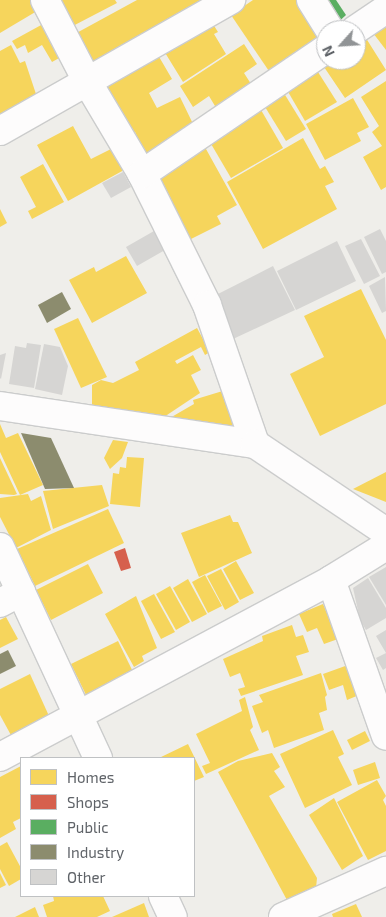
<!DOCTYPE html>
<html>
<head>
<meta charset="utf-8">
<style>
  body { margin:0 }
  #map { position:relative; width:386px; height:917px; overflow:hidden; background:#efeeea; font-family:"Exo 2",sans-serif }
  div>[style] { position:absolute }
  .homes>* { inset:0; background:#f6d55c }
  .shops>* { inset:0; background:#d6604d }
  .public>* { inset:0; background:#5aae61 }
  .industry>* { inset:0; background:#8c8c6e }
  .building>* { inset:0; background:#d6d5d3 }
  .roads { filter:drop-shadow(1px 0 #cbcccc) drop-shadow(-1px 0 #cbcccc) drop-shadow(0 1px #cbcccc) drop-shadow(0 -1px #cbcccc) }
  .minor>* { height:28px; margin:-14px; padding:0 14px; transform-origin:14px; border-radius:14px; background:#fdfcfc }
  span { translate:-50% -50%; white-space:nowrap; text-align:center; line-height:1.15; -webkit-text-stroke:5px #fff; paint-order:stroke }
  .legend { position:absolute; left:20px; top:757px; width:175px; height:140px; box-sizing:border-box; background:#fff; border:1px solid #bfc1c3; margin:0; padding:6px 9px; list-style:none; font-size:15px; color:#5f6368 }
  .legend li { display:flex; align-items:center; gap:10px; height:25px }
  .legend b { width:25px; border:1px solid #bfc1c3 }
  .north { position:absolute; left:316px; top:20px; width:50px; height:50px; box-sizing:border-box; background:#fff; border:1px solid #bfc1c3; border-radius:50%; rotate:244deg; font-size:14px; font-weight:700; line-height:20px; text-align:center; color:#5f6368 }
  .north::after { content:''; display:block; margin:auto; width:18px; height:22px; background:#919496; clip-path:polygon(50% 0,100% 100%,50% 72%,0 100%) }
</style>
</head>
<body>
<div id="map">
  <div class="homes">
    <div style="clip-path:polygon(0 0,30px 0,37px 11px,0 33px)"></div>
    <div style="clip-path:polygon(55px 0,115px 0,117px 3px,69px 28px)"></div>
    <div style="clip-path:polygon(137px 0,219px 0,90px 71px,71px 36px)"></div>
    <div style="clip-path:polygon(253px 0,296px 0,324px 41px,273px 77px,231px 15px)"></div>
    <div style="clip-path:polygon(211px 21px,218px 32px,214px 34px,226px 54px,183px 82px,164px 51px)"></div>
    <div style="clip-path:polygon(386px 22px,386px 50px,373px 33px)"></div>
    <div style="clip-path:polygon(43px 24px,61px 57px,52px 62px,42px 45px,28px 53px,25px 45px,17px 49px,12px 41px)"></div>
    <div style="clip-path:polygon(364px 35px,386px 70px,345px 98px,322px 64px,327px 60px,356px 60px,356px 41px)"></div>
    <div style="clip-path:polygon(244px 44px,257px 64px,244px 73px,253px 87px,218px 111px,209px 96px,193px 107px,180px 86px)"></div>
    <div style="clip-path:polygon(11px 45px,20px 63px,25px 61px,37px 97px,0 117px,0 51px)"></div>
    <div style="clip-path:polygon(158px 55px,172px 79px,149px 93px,157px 108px,180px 97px,195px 128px,146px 155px,135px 132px,128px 136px,101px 88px)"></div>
    <div style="clip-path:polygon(318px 72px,337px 102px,305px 121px,287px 90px)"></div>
    <div style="clip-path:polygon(386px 81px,386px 187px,381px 190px,363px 157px,382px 146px,372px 132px,379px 126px,361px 97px)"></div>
    <div style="clip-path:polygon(282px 90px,306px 129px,286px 141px,262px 102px)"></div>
    <div style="clip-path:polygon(353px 98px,369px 127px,357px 133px,361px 141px,325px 160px,306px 124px)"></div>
    <div style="clip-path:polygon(257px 103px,283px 148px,231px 178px,207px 137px)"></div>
    <div style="clip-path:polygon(73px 126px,91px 159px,111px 149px,124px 170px,68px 201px,37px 145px)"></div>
    <div style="clip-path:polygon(303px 138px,320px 169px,325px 166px,334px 182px,325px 186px,337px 209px,263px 249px,227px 182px)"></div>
    <div style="clip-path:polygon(201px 140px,237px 205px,217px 216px,221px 224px,183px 243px,152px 173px)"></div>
    <div style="clip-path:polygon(43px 164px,64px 202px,32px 219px,28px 211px,36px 207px,20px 177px)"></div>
    <div style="clip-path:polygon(0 209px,7px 223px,0 227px)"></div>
    <div style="clip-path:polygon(126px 256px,147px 293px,92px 323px,69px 280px,94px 267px,96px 272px)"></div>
    <div style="clip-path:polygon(361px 289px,386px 340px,386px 404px,320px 436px,290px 374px,324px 357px,304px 316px)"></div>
    <div style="clip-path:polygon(78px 318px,107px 377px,81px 388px,54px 329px)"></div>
    <div style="clip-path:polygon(197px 328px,210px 352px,205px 355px,201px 347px,175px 361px,177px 364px,193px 355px,201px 370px,191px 375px,200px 393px,152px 425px,92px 413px,92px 385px,101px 380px,113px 383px,139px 370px,135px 362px)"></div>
    <div style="clip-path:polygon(226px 390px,236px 431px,156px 426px,194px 404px,193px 400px)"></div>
    <div style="clip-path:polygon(0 424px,6px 438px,18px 433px,43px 485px,20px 495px,0 452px)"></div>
    <div style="clip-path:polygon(113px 440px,128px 442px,122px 458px,110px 469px,104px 458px)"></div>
    <div style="clip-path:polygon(127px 457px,144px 458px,140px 507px,110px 504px,113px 473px,119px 474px,120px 467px,126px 468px)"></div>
    <div style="clip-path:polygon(0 458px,17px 494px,14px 495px,0 494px)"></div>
    <div style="clip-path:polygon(386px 472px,386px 502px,353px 489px)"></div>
    <div style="clip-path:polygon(102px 485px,109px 506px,53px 529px,43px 491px)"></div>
    <div style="clip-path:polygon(28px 494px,31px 501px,41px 496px,51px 530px,16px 548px,0 517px,0 498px)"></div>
    <div style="clip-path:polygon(108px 509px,124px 543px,35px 586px,17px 549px)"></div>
    <div style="clip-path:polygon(230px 515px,233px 522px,238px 522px,252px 553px,199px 577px,181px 533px)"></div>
    <div style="clip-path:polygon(236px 561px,254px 593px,240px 600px,223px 569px)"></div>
    <div style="clip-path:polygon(88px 564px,103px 593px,51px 620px,36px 590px)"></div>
    <div style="clip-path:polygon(221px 569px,239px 602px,225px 610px,207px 576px)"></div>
    <div style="clip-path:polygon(205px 575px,222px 606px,208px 613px,192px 582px)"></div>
    <div style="clip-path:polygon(188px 579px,207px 614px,192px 622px,173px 588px)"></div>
    <div style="clip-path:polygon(170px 586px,190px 622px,176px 630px,156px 594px)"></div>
    <div style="clip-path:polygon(154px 594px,175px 632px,161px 639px,141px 601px)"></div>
    <div style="clip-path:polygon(136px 596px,157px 648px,142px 656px,144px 661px,134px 667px,105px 614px)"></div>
    <div style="clip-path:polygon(323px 604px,338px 639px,324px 644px,317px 628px,307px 632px,299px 614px)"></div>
    <div style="clip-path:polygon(6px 617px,18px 639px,0 648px,0 620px)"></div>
    <div style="clip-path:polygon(292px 625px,296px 637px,303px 635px,309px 652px,296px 656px,303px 675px,241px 696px,238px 689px,245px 687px,240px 673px,230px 677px,223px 659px,263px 641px,262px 636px)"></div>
    <div style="clip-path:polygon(118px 641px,135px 676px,88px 699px,71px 664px)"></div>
    <div style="clip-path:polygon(348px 665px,359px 695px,347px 700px,343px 685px,329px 690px,323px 674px)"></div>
    <div style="clip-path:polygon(321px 673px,327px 695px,325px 697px,327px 710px,319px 713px,324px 730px,274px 748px,268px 730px,262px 733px,252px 706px,263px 702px,259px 695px)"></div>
    <div style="clip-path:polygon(30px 674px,49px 716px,12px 737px,0 715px,0 689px)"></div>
    <div style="clip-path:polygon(245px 697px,253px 727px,250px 730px,259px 750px,206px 774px,202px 766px,210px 763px,196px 734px,242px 711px,239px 700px)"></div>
    <div style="clip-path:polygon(333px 730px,344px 754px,338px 757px,352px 785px,305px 808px,280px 754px)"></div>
    <div style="clip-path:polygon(365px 731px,370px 741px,352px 750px,347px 740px)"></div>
    <div style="clip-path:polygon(188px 744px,204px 777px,194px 781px,194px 758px,159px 758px)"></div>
    <div style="clip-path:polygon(272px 753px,280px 767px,274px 771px,285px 787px,269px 796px,317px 878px,316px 888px,288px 902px,218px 772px,238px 761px)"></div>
    <div style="clip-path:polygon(375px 762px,380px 778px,358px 785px,353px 770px)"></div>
    <div style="clip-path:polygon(21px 766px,21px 818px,13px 822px,16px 829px,0 838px,0 777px)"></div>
    <div style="clip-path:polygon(377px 780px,386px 796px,383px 800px,386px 806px,386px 851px,368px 860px,337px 802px)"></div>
    <div style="clip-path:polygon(334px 798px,363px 856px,342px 870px,309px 815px)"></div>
    <div style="clip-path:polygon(7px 842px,21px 868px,21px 879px,9px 886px,0 869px,0 846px)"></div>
    <div style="clip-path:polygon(0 873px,6px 885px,0 888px)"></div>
    <div style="clip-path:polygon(53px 896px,103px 896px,110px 911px,97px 917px,47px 917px,43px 905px,54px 901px)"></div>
    <div style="clip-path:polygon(144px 903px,149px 917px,112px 917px)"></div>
    <div style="clip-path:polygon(356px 904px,362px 917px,333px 917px,332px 914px)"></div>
    <div style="clip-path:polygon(35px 907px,39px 917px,15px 917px)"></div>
  </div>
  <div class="shops">
    <div style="clip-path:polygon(125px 548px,131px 568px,121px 571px,114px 552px)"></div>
  </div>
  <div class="public">
    <div style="clip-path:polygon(317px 0,336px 0,346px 15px,334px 26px)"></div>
  </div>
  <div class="industry">
    <div style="clip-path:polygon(62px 292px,71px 309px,47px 323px,38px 305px)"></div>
    <div style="clip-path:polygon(21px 433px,51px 438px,74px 488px,45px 489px)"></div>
    <div style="clip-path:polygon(8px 650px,16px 666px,0 674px,0 654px)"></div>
  </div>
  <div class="building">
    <div style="clip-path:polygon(123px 172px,131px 187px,111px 198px,102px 183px)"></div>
    <div style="clip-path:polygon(380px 229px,386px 241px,386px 272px,382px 274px,364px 237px)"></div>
    <div style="clip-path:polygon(154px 231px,165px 250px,137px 266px,126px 247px)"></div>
    <div style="clip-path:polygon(361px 239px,380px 276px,364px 284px,345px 246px)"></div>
    <div style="clip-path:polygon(337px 241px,356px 281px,296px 310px,277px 271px)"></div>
    <div style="clip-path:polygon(273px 266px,295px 310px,233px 339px,212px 297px)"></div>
    <div style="clip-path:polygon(385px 277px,386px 311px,382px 313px,369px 286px)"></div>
    <div style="clip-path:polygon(27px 343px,41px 345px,34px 388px,9px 384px,15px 346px,26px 348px)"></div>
    <div style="clip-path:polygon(44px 344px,60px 347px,68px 366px,62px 395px,35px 389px)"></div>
    <div style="clip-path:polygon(6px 353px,1px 379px,0 378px,0 355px)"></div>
    <div style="clip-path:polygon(386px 567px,386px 605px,369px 577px)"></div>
    <div style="clip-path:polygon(368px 578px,386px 608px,386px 618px,366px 630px,360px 620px,353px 588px)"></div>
    <div style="clip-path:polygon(386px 630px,386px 668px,383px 670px,376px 658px,386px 653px,376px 636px)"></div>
  </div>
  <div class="roads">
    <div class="minor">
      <div style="left:45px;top:0;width:93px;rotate:62.6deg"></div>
      <div style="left:88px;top:83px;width:106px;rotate:59.3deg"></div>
      <div style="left:142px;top:174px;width:146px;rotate:63.6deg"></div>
      <div style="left:207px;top:305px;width:147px;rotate:70.9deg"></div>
      <div style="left:311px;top:0;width:36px;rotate:58deg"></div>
      <div style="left:355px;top:30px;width:37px;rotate:-34deg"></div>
      <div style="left:0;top:131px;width:266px;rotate:-29.6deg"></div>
      <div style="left:142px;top:174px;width:222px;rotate:-34.2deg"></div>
      <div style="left:0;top:406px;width:258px;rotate:8.5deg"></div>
      <div style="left:255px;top:444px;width:158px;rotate:33.9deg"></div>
      <div style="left:0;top:547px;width:233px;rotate:65.1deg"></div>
      <div style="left:331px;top:580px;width:165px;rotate:70.6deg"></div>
      <div style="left:0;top:603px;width:24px;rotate:-28deg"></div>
      <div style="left:0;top:757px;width:375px;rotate:-28.1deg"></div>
      <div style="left:331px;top:580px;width:65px;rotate:-31.7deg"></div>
      <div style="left:163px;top:896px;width:23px;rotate:65deg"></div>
      <div style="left:283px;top:917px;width:113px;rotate:-24.1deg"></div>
    </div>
  </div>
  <ul class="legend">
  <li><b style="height:14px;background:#f6d55c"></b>Homes</li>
  <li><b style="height:14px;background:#d6604d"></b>Shops</li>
  <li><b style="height:14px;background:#5aae61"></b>Public</li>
  <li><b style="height:14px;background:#8c8c6e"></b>Industry</li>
  <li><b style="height:14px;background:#d6d5d3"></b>Other</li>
  </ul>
  <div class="north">N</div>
</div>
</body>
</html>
